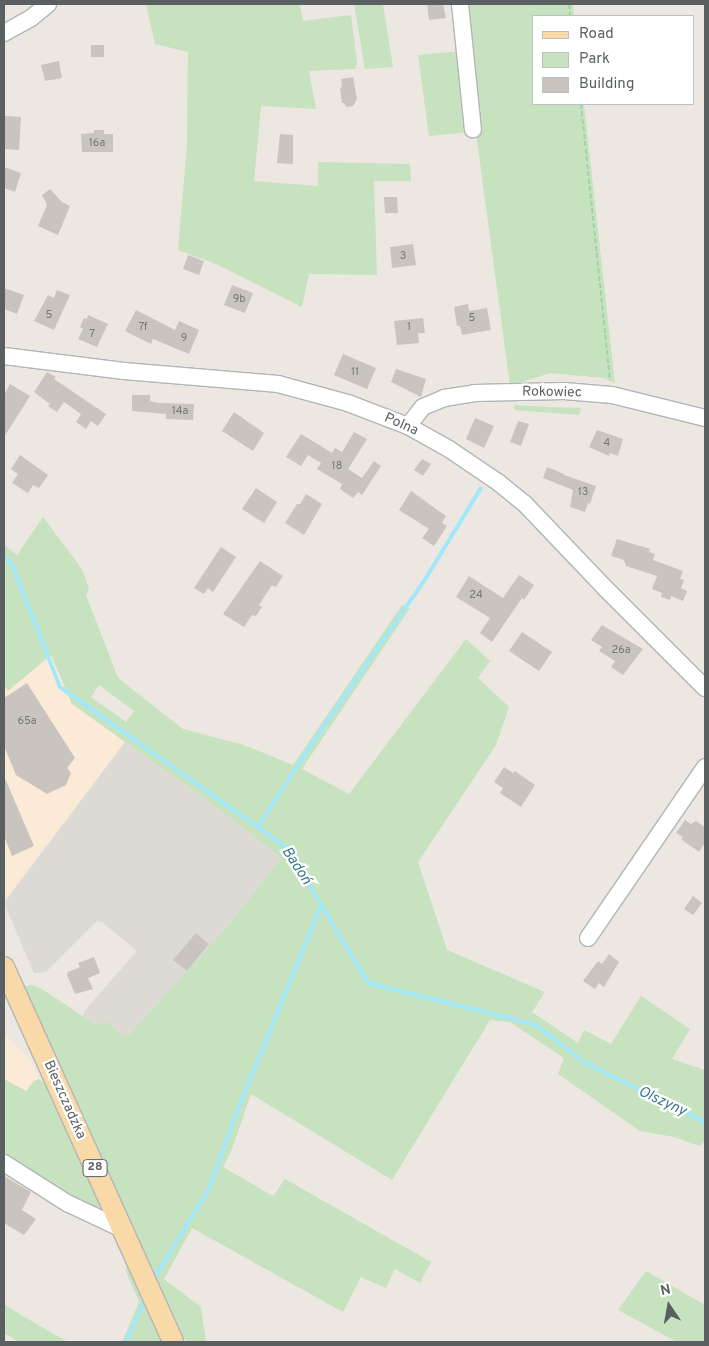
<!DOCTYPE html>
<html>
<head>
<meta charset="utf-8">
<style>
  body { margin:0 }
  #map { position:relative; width:709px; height:1346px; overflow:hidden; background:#ece7e1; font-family:Overpass,sans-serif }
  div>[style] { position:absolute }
  .commercial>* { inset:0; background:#fbead6 }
  .industrial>* { inset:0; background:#ddd9d5 }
  .green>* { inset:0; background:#c7e2be }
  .stream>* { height:4px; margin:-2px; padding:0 2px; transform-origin:2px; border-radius:2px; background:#a3e8f9 }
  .building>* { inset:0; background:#c9c4c0 }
  .path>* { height:2px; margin-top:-1px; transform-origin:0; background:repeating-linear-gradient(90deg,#a2d3a4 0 5px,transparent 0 7.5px) }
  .roads { filter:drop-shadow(1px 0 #b2b5b8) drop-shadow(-1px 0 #b2b5b8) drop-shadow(0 1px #b2b5b8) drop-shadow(0 -1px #b2b5b8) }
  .minor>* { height:16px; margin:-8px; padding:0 8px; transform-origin:8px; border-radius:8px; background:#fff }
  .major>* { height:20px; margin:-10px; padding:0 10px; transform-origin:10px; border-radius:10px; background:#fad9a8 }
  span { translate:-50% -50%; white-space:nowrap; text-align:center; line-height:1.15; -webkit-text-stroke:4.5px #fff; paint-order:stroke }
  .number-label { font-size:11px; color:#767879 }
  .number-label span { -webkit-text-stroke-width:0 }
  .shield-label span { padding:1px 4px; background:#fff; border:1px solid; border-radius:4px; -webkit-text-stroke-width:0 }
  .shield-label { font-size:12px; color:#5a5f61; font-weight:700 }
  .street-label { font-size:14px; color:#5a5f61 }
  .water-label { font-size:15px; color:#3a7890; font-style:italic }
  .frame { position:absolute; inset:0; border:5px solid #5a5f61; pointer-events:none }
  .legend { position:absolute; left:532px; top:15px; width:162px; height:90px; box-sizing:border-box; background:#fff; border:1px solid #bdbfc0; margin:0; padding:6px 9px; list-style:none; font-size:15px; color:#5a5f61 }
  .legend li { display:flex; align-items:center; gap:10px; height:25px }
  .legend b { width:25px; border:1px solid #bdbfc0 }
  .north { position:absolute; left:644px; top:1281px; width:50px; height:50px; -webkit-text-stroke:4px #fff; paint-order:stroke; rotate:348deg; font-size:14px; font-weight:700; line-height:20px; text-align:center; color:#5a5f61 }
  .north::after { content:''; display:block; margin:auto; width:18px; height:22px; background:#5a5f61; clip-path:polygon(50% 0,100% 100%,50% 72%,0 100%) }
</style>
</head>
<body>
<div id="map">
  <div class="commercial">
    <div style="clip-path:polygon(51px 654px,72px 704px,125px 742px,4px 901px,4px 684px,8px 691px)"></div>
    <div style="clip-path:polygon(4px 1035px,30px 1059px,39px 1079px,34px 1081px,26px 1091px,4px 1079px)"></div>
  </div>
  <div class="industrial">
    <div style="clip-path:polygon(125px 742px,205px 799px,281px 858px,227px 927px,127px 1037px,121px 1035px,108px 1021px,96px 1025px,83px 1016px,85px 1010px,137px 951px,102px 922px,97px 921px,46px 972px,34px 973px,4px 903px)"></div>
  </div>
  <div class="green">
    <div style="clip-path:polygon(146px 4px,300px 4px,303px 21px,351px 15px,357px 64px,355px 69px,309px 71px,316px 109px,261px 106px,254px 181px,318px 186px,318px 162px,410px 164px,411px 181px,374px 181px,377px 275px,309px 274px,302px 307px,216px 264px,178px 250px,187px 143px,188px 52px,155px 44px)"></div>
    <div style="clip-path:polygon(354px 4px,383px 4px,393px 67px,365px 69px)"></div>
    <div style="clip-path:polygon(463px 4px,573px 4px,574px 16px,533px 16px,533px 104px,584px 104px,615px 383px,604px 378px,550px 373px,510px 386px,477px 140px)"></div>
    <div style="clip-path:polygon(462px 51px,470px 132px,429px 136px,418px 55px)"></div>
    <div style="clip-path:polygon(514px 405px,548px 407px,581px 408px,579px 415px,514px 410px)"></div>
    <div style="clip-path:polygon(evenodd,43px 517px,82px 569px,89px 589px,86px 595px,118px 678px,183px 729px,244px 745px,293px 765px,402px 605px,410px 608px,302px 769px,349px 794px,466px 639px,490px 661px,478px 678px,509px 707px,496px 745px,418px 862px,447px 950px,545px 992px,532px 1012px,578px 1043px,584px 1030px,611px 1044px,641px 996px,690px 1029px,672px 1059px,705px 1070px,705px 1140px,700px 1146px,674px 1137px,640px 1131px,558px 1074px,564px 1058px,510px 1022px,490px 1020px,392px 1180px,251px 1094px,232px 1149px,223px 1167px,273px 1196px,285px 1179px,431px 1262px,420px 1283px,395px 1269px,386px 1288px,361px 1277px,343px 1312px,192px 1228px,164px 1279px,201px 1307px,206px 1342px,186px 1342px,24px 986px,32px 985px,42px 989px,96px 1025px,108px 1021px,121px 1035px,127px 1037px,227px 927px,281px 858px,205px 799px,72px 704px,51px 655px,8px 691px,4px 684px,4px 545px,17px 555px,43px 517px,99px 685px,134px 711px,126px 722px,91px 697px,99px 685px)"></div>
    <div style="clip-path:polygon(4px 1079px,26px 1091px,34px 1081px,39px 1079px,49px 1087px,103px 1207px,97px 1212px,4px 1155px)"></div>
    <div style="clip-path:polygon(129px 1267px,164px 1342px,122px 1342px,139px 1302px,125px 1269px)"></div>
    <div style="clip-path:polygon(646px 1271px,705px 1305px,705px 1342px,677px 1342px,618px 1310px)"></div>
    <div style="clip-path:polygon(4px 1304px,21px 1315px,68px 1342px,19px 1342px,4px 1333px)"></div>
  </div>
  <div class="stream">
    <div style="left:4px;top:557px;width:9px;rotate:36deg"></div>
    <div style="left:11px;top:562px;width:134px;rotate:68.6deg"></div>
    <div style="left:60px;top:687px;width:277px;rotate:35.3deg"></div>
    <div style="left:286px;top:847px;width:159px;rotate:58.9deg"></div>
    <div style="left:368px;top:983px;width:173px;rotate:14deg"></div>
    <div style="left:536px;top:1025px;width:62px;rotate:37.8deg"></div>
    <div style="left:585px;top:1063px;width:134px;rotate:26.2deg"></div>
    <div style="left:258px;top:827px;width:87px;rotate:-57.2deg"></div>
    <div style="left:305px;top:754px;width:214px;rotate:-55.5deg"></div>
    <div style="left:426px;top:578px;width:105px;rotate:-58.6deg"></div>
    <div style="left:155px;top:1277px;width:103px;rotate:-58.5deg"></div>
    <div style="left:209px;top:1189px;width:74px;rotate:-70.3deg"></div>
    <div style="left:234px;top:1119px;width:230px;rotate:-67.8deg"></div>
    <div style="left:126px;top:1342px;width:44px;rotate:-65.8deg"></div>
  </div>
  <div class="building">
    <div style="clip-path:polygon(427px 4px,443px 4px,446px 18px,429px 20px)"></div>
    <div style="clip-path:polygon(91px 45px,104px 45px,104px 57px,91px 57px)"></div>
    <div style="clip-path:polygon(59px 61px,62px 78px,45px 81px,41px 65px)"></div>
    <div style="clip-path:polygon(353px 77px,357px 99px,353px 106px,347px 107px,344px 103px,342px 103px,340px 88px,342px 87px,341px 79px)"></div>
    <div style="clip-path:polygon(5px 116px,21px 117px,19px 150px,4px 149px)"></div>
    <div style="clip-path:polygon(94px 130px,104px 130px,104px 134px,113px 134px,113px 152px,82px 152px,81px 134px,94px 133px)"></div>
    <div style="clip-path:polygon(280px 134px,293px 135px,293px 164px,277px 163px)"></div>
    <div style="clip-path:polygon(4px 167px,21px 173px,15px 192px,4px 188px)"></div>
    <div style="clip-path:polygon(50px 189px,62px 202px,70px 206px,58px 235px,38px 226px,47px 205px,42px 195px)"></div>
    <div style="clip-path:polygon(384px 197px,397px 197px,398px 213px,385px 213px)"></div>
    <div style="clip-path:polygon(413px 244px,416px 265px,392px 268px,390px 247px)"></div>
    <div style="clip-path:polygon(188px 255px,204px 261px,199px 275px,183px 269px)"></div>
    <div style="clip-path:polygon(232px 285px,253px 293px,245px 313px,224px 305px)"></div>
    <div style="clip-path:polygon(4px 288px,24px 295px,17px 314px,4px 309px)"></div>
    <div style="clip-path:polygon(57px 290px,70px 295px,54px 330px,34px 321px,48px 295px,54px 298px)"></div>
    <div style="clip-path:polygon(468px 304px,469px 311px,487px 308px,491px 330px,462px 335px,460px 326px,457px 326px,454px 307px)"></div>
    <div style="clip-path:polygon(136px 310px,175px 330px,179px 321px,199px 330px,189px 354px,153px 339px,151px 344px,125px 331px)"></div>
    <div style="clip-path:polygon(88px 315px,108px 324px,97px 347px,78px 339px,83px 329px,80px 327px,84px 318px,87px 319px)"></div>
    <div style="clip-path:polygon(423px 318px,425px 333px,418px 333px,419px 343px,397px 345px,394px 321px)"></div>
    <div style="clip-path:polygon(343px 354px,376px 368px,367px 389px,334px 375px)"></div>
    <div style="clip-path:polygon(396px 369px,426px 379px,421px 397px,391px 382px)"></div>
    <div style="clip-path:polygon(47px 372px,56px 377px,54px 379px,106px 414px,98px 426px,91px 421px,86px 429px,76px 422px,81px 414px,64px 402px,57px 412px,48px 406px,50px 404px,34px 392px)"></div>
    <div style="clip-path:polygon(10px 384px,30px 396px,4px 437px,4px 395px)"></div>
    <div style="clip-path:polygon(132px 395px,150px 395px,150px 401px,159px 403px,194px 404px,193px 420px,166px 419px,166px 414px,132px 411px)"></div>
    <div style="clip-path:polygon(234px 412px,264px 433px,253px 451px,222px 431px)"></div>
    <div style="clip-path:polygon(475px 418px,494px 426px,484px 448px,466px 439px)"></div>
    <div style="clip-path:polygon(518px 421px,529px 424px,521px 446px,510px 442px)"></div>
    <div style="clip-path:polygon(597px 430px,623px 439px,618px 456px,610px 453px,609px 456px,589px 447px)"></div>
    <div style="clip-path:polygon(354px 432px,367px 439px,348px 469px,362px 478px,374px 461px,381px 466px,362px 495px,358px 492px,353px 498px,340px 489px,342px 484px,317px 469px,321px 463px,308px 455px,301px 466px,286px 457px,301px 434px,332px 453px,335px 448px,342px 452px)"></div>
    <div style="clip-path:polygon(20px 455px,48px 475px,39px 488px,33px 485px,28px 493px,12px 483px,18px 474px,11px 469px)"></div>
    <div style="clip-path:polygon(422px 459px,431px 464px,423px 476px,414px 470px)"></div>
    <div style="clip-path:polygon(547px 467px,564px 474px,564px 475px,596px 486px,590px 504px,588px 503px,585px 512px,570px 507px,573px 490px,543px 478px)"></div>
    <div style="clip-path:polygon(256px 488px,277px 502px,264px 523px,242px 509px)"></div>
    <div style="clip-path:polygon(411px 491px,446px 516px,442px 523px,447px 526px,434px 546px,422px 538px,429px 529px,399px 510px)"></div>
    <div style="clip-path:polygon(306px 494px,322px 504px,304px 535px,285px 523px,297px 504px,300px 504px)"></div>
    <div style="clip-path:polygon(617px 539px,650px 549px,649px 552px,655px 554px,653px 560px,683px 571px,680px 579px,684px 580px,681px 588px,687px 591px,683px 601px,671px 596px,670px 600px,661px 597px,662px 593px,652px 589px,657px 576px,626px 566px,624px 560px,611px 556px)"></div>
    <div style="clip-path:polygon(221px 547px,236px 557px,213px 592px,208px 588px,204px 594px,194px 588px)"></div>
    <div style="clip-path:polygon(260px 561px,283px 576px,276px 587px,272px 585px,259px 605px,262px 607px,256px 616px,252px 615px,244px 627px,223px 614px)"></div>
    <div style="clip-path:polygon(519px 575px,534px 585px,524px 600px,522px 598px,492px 642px,480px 633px,490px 618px,456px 597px,469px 576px,503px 598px)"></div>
    <div style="clip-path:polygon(602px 625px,643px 649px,623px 675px,611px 667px,615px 661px,599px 651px,602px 647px,591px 640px)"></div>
    <div style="clip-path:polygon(522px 632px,552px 652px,539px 671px,509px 651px)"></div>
    <div style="clip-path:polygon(27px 683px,75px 758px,67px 768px,71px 773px,66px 785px,47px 794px,16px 775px,4px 746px,4px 698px)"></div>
    <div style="clip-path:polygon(504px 767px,513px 773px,515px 771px,535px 785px,521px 807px,500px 793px,503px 788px,494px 782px)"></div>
    <div style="clip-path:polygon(4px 776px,34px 846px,12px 856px,4px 836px)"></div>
    <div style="clip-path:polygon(685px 820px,691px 824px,696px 821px,705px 827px,705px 843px,699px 852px,681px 839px,683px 837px,676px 833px)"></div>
    <div style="clip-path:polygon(693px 896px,702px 903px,693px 915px,684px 909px)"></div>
    <div style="clip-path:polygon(196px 933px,209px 944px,187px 971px,173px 960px)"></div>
    <div style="clip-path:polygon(609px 954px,619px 962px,604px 987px,599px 983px,595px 989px,583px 981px,598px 961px,602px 964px)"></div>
    <div style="clip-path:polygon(94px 957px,100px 973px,88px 978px,93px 989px,75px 994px,67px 975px,68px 972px,80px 967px,78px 963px)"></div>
    <div style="clip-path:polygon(4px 1176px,31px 1192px,22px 1210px,36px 1219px,24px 1235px,4px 1223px)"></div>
  </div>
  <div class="path">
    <div style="left:569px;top:4px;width:12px;rotate:85deg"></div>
    <div style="left:581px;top:104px;width:278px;rotate:84deg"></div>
  </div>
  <div class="roads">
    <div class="minor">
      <div style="left:460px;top:4px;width:126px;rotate:84.1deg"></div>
      <div style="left:4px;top:33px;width:31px;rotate:-29deg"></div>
      <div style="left:31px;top:18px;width:22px;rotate:-39deg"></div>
      <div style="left:4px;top:356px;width:121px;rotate:7.1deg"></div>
      <div style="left:124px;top:371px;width:155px;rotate:4.8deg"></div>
      <div style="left:278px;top:384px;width:73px;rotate:15.2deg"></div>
      <div style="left:348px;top:403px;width:64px;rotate:21deg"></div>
      <div style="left:408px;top:426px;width:47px;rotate:29.3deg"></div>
      <div style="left:449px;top:449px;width:60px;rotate:34.2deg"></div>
      <div style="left:499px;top:483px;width:33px;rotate:39deg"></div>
      <div style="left:525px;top:504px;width:115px;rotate:46.4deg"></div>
      <div style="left:604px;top:587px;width:143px;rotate:45deg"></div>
      <div style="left:408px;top:426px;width:24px;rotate:-52deg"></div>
      <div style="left:423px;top:407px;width:23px;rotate:-23deg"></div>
      <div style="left:444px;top:398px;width:30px;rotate:-9deg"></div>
      <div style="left:474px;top:393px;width:90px;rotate:-1.3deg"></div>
      <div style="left:564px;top:391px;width:48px;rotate:4.8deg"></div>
      <div style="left:612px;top:395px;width:96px;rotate:13.9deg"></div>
      <div style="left:588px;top:938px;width:207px;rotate:-55.6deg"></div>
      <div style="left:4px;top:1163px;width:75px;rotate:32.4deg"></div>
      <div style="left:67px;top:1203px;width:61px;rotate:25.3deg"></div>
    </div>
    <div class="major">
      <div style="left:4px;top:967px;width:411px;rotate:65.7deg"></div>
    </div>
  </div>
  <div class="number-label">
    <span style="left:97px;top:143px">16a</span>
    <span style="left:403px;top:256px">3</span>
    <span style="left:239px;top:299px">9b</span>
    <span style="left:49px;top:315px">5</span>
    <span style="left:472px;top:318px">5</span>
    <span style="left:143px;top:327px">7f</span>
    <span style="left:409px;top:327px">1</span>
    <span style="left:92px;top:334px">7</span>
    <span style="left:184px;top:338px">9</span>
    <span style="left:355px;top:372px">11</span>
    <span style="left:180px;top:411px">14a</span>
    <span style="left:607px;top:443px">4</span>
    <span style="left:337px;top:466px">18</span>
    <span style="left:583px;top:492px">13</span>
    <span style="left:476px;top:595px">24</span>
    <span style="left:621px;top:650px">26a</span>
    <span style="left:27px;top:721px">65a</span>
  </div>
  <div class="shield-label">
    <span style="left:95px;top:1168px">28</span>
  </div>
  <div class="street-label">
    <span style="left:552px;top:393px;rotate:1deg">Rokowiec</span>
    <span style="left:401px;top:425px;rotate:24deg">Polna</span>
    <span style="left:64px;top:1100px;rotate:66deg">Bieszczadzka</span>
  </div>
  <div class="water-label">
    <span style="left:296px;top:866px;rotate:57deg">Badoń</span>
    <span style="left:662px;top:1102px;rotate:25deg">Olszyny</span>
  </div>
  <div class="frame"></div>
  <ul class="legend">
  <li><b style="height:6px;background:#fad9a8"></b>Road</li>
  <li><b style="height:14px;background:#c7e2be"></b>Park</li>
  <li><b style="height:14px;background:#c9c4c0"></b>Building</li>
  </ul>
  <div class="north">N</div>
</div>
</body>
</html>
